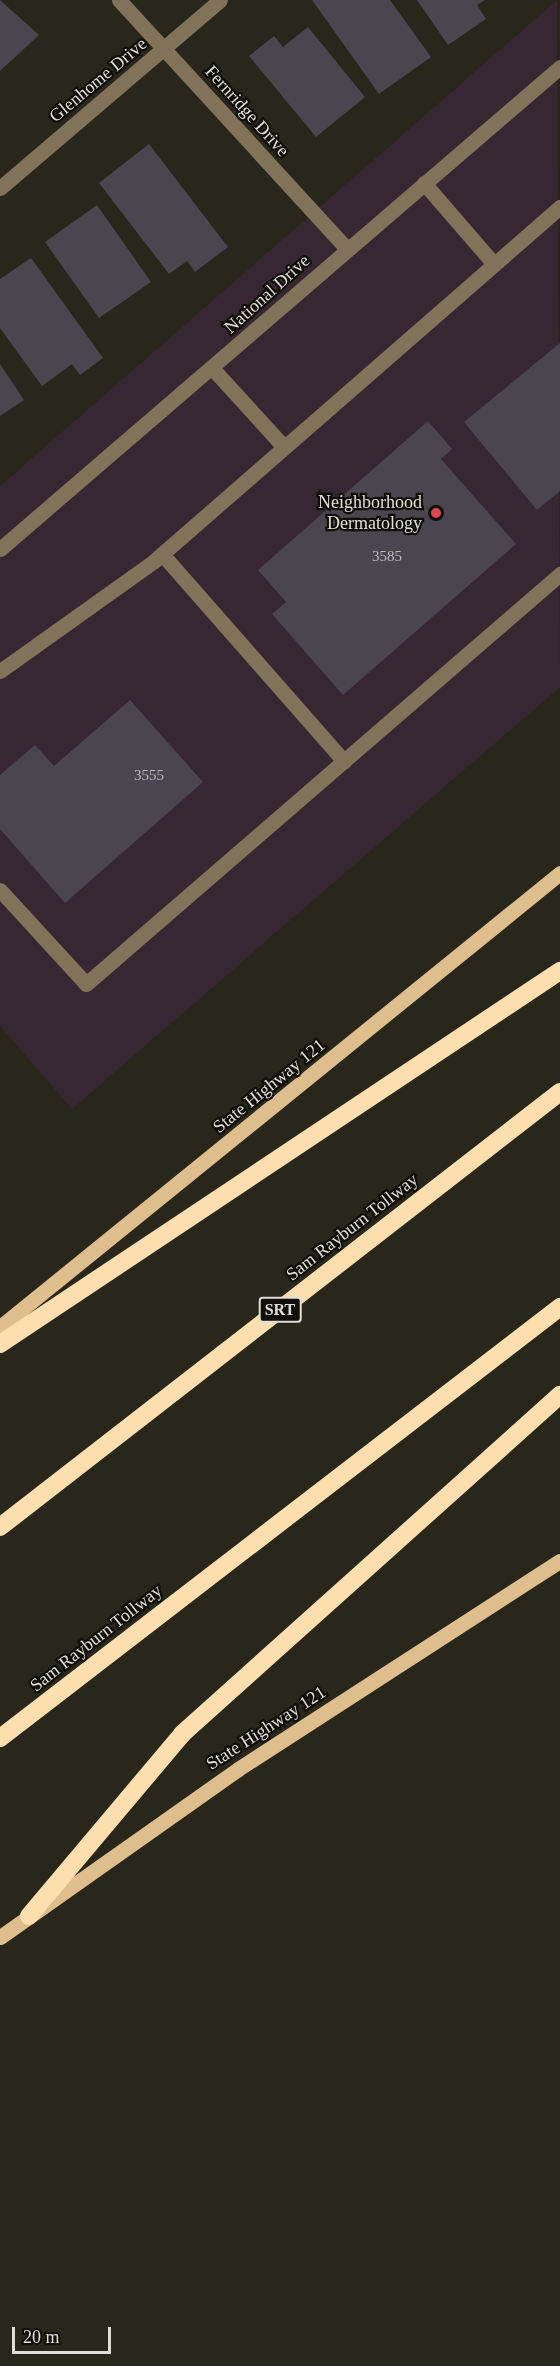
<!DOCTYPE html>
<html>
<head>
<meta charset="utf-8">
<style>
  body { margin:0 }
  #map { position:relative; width:560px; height:2366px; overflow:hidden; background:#29261c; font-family:Georgia,serif }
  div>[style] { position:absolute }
  .commercial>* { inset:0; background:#372732 }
  .building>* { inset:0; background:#4b454f }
  .minor>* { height:15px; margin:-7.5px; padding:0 7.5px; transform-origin:7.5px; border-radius:7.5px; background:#81725a }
  .major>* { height:15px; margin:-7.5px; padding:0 7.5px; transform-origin:7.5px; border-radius:7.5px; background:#debe8c }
  .highway>* { height:18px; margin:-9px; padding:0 9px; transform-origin:9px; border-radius:9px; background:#fddeae }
  .dots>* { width:16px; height:16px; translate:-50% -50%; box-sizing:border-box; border:3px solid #100f0a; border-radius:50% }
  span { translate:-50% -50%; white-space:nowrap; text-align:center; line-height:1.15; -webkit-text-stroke:4.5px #100f0a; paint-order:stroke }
  .number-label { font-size:15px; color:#bcb8b6 }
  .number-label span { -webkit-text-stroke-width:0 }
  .shield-label span { padding:2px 4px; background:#100f0a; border:2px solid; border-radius:4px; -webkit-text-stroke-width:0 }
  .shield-label { font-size:16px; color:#e1ded8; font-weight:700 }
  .street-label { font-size:18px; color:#e1ded8 }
  .poi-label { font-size:18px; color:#e1ded8 }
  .right { translate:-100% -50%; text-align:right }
  .scale { position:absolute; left:12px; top:2327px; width:99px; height:27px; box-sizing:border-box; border:3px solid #e1ded8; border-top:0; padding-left:8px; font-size:18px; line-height:21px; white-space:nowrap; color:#e1ded8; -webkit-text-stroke:4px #100f0a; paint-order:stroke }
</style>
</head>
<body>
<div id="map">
  <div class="commercial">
    <div style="clip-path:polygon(557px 0,560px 687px,72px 1109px,0 1026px,0 486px)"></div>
  </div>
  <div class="building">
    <div style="clip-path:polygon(0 0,39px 35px,0 71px)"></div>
    <div style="clip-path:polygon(312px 0,390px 0,431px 57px,379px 94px)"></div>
    <div style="clip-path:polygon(417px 0,485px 0,477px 5px,486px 19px,448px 45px)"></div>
    <div style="clip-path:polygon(308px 27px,365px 97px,316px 137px,249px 56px,274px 36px,283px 47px)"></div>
    <div style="clip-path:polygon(149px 144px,228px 247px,195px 272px,187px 261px,169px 274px,99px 183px)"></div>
    <div style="clip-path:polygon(97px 205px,151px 282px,99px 318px,45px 242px)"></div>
    <div style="clip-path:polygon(31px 258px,103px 358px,80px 375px,72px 364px,42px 386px,0 328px,0 279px)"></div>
    <div style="clip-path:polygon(560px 343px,560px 491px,537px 510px,464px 422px)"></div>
    <div style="clip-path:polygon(0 364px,24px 400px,0 416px)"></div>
    <div style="clip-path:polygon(428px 421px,452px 449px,441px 459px,516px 544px,343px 695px,272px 614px,286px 602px,258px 570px)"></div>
    <div style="clip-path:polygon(130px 700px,203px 782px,65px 903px,0 829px,0 775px,35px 745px,54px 766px)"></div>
  </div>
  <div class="minor">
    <div style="left:119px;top:0;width:338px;rotate:47.5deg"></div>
    <div style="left:424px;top:183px;width:107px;rotate:49.2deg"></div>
    <div style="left:0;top:188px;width:289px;rotate:-40.5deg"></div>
    <div style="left:213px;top:369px;width:105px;rotate:47.7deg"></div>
    <div style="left:0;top:549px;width:739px;rotate:-40.72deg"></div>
    <div style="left:162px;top:554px;width:276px;rotate:48.7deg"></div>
    <div style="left:0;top:671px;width:189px;rotate:-35.5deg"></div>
    <div style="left:154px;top:561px;width:539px;rotate:-41.09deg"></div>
    <div style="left:0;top:890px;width:127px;rotate:47.5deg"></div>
    <div style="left:86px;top:984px;width:627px;rotate:-40.86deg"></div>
  </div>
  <div class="major">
    <div style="left:0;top:1327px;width:721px;rotate:-39.03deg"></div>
    <div style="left:0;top:1937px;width:291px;rotate:-35.2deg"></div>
    <div style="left:238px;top:1769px;width:383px;rotate:-32.9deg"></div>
  </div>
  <div class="highway">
    <div style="left:0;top:1344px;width:673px;rotate:-33.67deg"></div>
    <div style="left:0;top:1527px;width:709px;rotate:-37.84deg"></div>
    <div style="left:0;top:1738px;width:707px;rotate:-37.58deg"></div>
    <div style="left:29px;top:1916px;width:238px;rotate:-49.9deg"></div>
    <div style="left:182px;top:1734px;width:508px;rotate:-41.89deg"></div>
  </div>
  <div class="dots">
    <div style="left:436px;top:513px;background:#e0444e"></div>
  </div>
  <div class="number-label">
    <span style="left:387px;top:557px">3585</span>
    <span style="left:149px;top:776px">3555</span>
  </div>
  <div class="shield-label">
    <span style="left:280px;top:1310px">SRT</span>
  </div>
  <div class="street-label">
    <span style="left:98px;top:80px;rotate:-40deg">Glenhome Drive</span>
    <span style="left:247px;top:111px;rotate:48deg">Fernridge Drive</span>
    <span style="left:267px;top:294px;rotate:-42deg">National Drive</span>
    <span style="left:269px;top:1086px;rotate:-39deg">State Highway 121</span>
    <span style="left:352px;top:1227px;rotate:-38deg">Sam Rayburn Tollway</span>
    <span style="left:96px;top:1638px;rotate:-38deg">Sam Rayburn Tollway</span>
    <span style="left:266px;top:1728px;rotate:-33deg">State Highway 121</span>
  </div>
  <div class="poi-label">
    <span class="right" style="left:422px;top:513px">Neighborhood<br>Dermatology</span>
  </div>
  <div class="scale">20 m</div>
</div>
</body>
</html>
